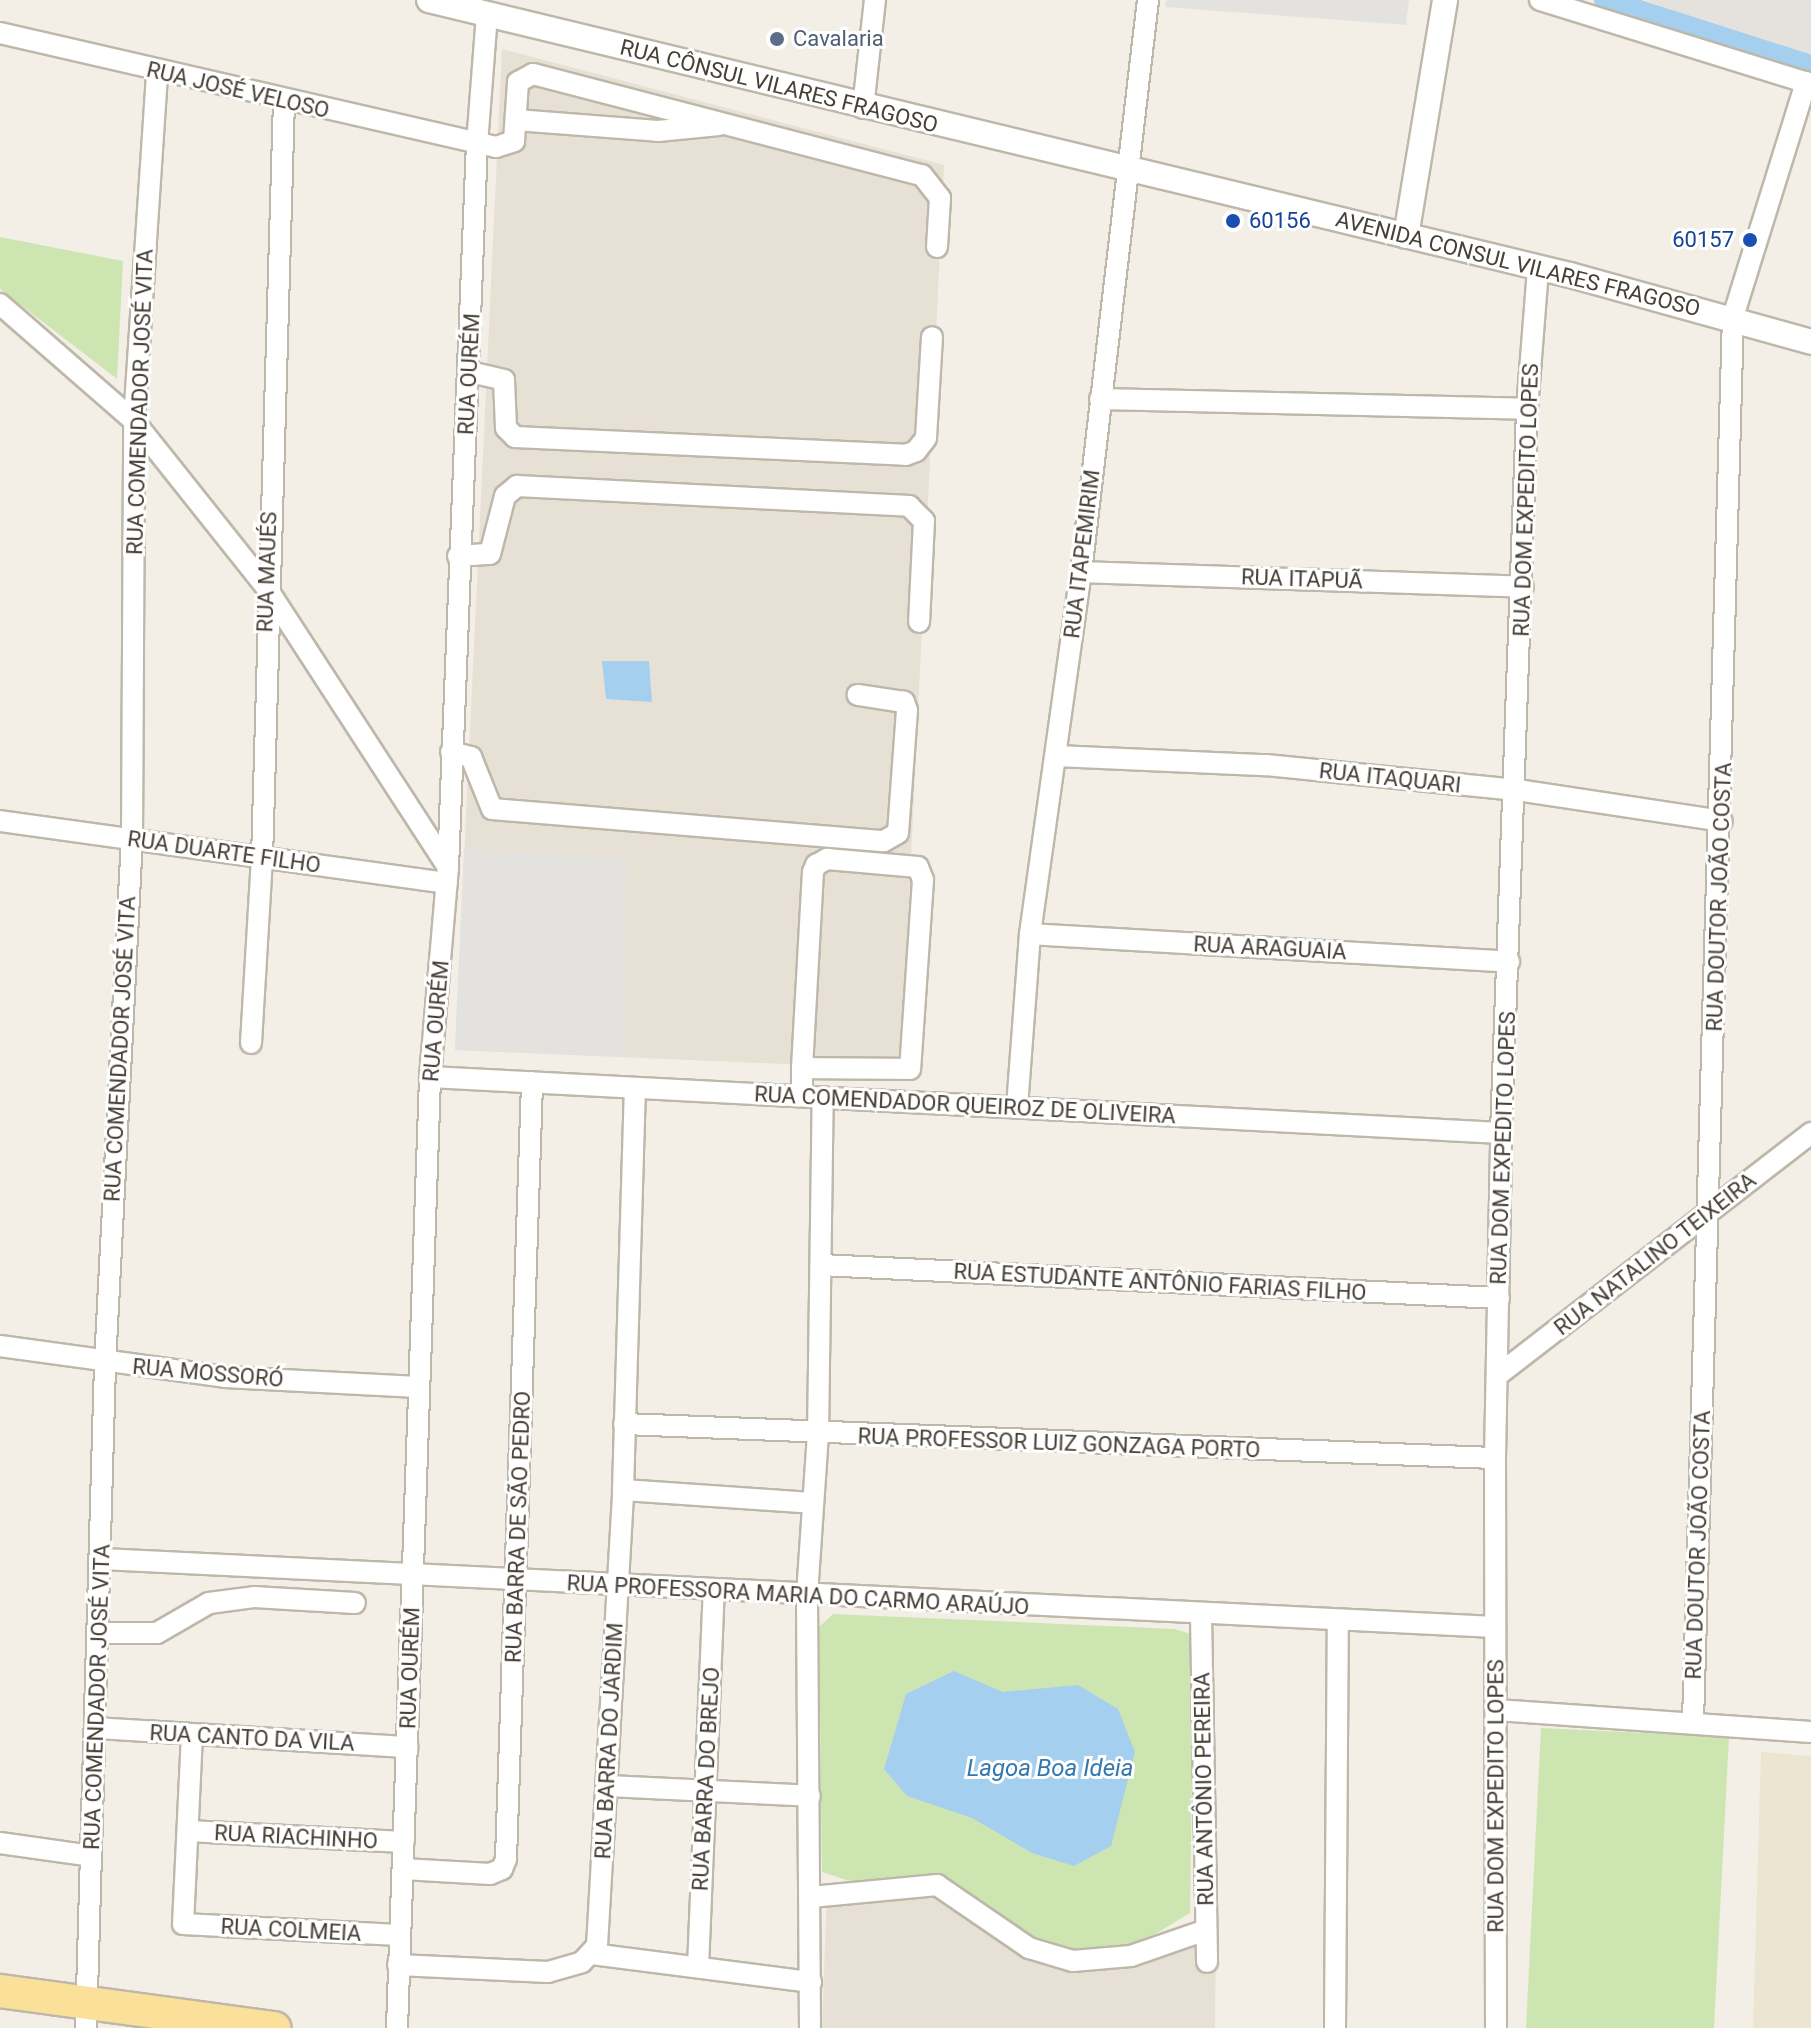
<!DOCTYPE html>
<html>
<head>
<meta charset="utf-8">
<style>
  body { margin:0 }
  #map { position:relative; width:1811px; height:2028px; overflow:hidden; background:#f3efe7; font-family:Roboto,sans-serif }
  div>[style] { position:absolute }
  .residential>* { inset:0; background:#e7e1d5 }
  .industrial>* { inset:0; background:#e5e1dc }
  .education>* { inset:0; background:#ebe5d1 }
  .green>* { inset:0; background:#cde6b1 }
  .parking>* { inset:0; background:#e4e2df }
  .water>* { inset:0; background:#a5cfee }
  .canal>* { height:22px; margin:-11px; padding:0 11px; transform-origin:11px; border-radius:11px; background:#a5cfee }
  .roads { filter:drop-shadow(2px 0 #beb7aa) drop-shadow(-2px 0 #beb7aa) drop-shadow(0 2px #beb7aa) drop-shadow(0 -2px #beb7aa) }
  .minor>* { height:20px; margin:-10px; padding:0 10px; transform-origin:10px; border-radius:10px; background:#fff }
  .tertiary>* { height:24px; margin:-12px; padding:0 12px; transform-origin:12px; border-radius:12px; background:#fff }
  .primary>* { height:32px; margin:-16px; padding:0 16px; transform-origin:16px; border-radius:16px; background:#fae098 }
  .dots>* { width:22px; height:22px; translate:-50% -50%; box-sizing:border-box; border:4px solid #fff; border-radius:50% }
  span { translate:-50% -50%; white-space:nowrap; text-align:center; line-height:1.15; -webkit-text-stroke:6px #fff; paint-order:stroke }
  .service-label { font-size:22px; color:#4e5e75 }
  .left { translate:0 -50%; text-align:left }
  .street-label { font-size:22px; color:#464036 }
  .transit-label { font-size:22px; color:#164399 }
  .right { translate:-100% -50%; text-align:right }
  .water-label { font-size:24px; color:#3378ae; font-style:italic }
</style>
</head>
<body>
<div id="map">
  <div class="residential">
    <div style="clip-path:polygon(502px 49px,944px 165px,901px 1069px,455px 1050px)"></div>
    <div style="clip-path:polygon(924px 1883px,1108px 1956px,1216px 1922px,1215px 2028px,822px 2028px,827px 1889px)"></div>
  </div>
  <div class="industrial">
    <div style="clip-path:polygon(1644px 0,1811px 0,1811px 59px)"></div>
  </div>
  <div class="education">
    <div style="clip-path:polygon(1761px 1752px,1811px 1756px,1811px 2028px,1753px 2028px)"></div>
  </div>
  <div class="green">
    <div style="clip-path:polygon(0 237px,123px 261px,117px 379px,0 289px)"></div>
    <div style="clip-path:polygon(833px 1614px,1175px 1629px,1190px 1634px,1194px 1644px,1190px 1913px,1139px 1944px,1100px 1954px,1047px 1949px,958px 1890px,859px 1884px,822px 1872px,819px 1627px)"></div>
    <div style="clip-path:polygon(1541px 1728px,1729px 1737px,1714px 2028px,1526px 2028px)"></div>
  </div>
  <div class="parking">
    <div style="clip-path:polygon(1166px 0,1409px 0,1406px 25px,1165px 7px)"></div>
    <div style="clip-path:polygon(464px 849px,626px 858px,625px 1057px,455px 1050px)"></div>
  </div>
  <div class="water">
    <div style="clip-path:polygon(602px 661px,649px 661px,652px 702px,606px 699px)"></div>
    <div style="clip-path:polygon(954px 1671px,1003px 1692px,1078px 1685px,1118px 1709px,1135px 1752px,1111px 1846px,1074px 1866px,1032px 1853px,972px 1818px,907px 1796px,884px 1769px,906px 1694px)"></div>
  </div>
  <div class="canal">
    <div style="left:1605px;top:0;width:216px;rotate:17.8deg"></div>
  </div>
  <div class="roads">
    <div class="minor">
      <div style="left:1540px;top:0;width:284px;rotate:17.2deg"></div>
      <div style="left:0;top:33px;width:509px;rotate:12.94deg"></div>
      <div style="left:496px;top:147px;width:19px;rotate:-18deg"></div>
      <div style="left:514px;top:141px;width:59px;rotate:-86.1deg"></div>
      <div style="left:518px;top:82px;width:17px;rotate:-28deg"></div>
      <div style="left:533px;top:74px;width:402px;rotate:14.6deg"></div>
      <div style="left:922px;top:175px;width:29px;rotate:52deg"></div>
      <div style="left:940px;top:198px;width:49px;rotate:93.5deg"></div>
      <div style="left:863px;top:108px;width:109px;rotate:-83.7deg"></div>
      <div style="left:516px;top:120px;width:142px;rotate:4.4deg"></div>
      <div style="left:658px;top:131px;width:61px;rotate:-5.6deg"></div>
      <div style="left:0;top:304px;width:178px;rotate:41.1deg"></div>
      <div style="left:134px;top:421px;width:212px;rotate:51.5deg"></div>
      <div style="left:266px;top:587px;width:334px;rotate:57deg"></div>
      <div style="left:470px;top:372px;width:35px;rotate:13deg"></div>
      <div style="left:504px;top:380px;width:48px;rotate:87.6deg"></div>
      <div style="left:506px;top:428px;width:13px;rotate:45deg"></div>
      <div style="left:515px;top:437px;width:391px;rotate:2.6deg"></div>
      <div style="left:906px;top:455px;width:11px;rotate:-22deg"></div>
      <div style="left:916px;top:451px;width:16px;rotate:-52deg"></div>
      <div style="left:926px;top:438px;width:101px;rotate:-86.6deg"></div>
      <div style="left:1100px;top:399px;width:427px;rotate:1.3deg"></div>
      <div style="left:458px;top:556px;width:32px;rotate:-4deg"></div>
      <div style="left:490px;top:554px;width:60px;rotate:-75.5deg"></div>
      <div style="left:505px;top:496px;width:16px;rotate:-40deg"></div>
      <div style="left:517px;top:486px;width:393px;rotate:2.9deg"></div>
      <div style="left:909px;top:506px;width:21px;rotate:45deg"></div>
      <div style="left:924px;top:521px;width:101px;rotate:92.8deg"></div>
      <div style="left:1081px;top:572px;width:442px;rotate:1.9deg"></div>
      <div style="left:451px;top:752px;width:21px;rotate:14deg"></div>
      <div style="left:471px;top:757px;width:56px;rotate:68deg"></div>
      <div style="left:492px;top:809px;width:393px;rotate:4.7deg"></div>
      <div style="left:884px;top:841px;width:16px;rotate:-30deg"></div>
      <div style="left:898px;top:833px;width:123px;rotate:-85.8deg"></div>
      <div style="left:907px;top:710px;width:9px;rotate:-111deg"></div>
      <div style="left:904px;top:702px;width:47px;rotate:-171.3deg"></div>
      <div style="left:1056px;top:756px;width:210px;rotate:2.5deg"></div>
      <div style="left:1266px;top:765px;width:252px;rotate:5.7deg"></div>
      <div style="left:1517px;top:790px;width:207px;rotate:8.6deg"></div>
      <div style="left:0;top:821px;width:451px;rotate:7.9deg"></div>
      <div style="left:1030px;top:934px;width:480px;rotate:3.3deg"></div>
      <div style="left:251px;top:1043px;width:184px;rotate:-86.6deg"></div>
      <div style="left:262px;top:859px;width:757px;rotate:-88.34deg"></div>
      <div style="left:430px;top:1077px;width:1072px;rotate:2.99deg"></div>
      <div style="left:802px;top:1096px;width:28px;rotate:-90deg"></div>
      <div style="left:802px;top:1068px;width:196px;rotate:-86.8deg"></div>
      <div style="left:813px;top:872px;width:8px;rotate:-67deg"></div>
      <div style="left:816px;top:865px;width:13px;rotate:-29deg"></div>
      <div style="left:827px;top:859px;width:91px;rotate:5deg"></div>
      <div style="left:918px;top:867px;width:14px;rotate:69deg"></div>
      <div style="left:923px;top:880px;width:189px;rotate:93.9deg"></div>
      <div style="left:910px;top:1069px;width:108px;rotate:-179.5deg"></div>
      <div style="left:1017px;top:1107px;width:173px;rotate:-85.7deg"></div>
      <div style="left:1030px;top:934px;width:366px;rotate:-82deg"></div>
      <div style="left:1081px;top:572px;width:576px;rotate:-83.32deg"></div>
      <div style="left:821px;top:1265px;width:679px;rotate:2.79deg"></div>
      <div style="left:0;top:1346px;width:227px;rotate:7.8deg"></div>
      <div style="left:225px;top:1377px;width:193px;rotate:3deg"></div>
      <div style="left:1498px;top:1375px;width:396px;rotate:-37.7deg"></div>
      <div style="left:624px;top:1424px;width:872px;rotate:2.24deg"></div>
      <div style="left:623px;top:1490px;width:190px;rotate:3.9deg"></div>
      <div style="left:102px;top:1559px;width:1395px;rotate:2.79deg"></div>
      <div style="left:1201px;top:1615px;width:347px;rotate:89deg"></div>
      <div style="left:99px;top:1633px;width:58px"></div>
      <div style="left:157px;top:1633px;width:60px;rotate:-30deg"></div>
      <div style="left:209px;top:1603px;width:45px;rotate:-7.6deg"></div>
      <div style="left:254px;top:1597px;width:101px;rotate:3.4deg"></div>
      <div style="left:1496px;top:1710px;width:316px;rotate:4deg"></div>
      <div style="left:1693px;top:1722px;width:1406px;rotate:-88.37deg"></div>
      <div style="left:1733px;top:317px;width:246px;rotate:-72.7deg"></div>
      <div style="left:96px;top:1728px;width:312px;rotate:3.5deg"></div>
      <div style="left:192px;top:1734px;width:190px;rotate:92.7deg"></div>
      <div style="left:183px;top:1924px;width:216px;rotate:2.9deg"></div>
      <div style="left:608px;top:1786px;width:202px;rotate:2.8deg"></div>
      <div style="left:188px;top:1831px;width:216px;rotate:2.9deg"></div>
      <div style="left:0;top:1843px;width:92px;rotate:8.1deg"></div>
      <div style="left:403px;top:1869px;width:87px;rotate:3.3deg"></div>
      <div style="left:490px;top:1874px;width:13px;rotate:-23deg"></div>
      <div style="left:502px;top:1869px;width:11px;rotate:-68deg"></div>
      <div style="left:506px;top:1859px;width:777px;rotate:-88.08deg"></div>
      <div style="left:811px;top:1897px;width:127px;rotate:-5.4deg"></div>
      <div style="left:937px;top:1885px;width:112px;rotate:34.4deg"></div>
      <div style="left:1029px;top:1948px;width:46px;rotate:16.5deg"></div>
      <div style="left:1073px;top:1961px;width:58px;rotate:-4.9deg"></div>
      <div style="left:1131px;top:1956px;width:79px;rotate:-19.1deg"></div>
      <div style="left:592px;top:1954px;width:221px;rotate:7.3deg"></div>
      <div style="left:398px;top:1965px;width:150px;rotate:2.7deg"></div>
      <div style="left:548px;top:1972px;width:35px;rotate:-16deg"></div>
      <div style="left:582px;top:1962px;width:22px;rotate:-47deg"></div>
      <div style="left:597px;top:1946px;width:457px;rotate:-86.7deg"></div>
      <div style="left:623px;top:1490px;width:402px;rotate:-88.3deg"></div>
      <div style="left:698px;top:1967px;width:377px;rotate:-87.6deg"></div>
      <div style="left:86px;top:2028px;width:664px;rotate:-88.36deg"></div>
      <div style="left:105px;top:1364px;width:527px;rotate:-87.06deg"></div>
      <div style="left:132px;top:838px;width:417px;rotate:-89.7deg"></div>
      <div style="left:134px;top:421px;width:351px;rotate:-86.2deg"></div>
      <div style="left:397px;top:2028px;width:952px;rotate:-88.01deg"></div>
      <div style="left:430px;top:1077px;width:210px;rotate:-85.1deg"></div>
      <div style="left:448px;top:868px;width:725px;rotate:-87.71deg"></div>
      <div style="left:477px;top:144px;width:130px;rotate:-85.6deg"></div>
      <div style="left:810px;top:2028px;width:433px;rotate:-90.4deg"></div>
      <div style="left:807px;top:1595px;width:160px;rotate:-86.1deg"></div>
      <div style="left:818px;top:1435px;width:338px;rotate:-89.2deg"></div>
      <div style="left:1335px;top:2028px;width:406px;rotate:-89.6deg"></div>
      <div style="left:1496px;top:2028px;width:570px;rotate:-90.1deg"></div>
      <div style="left:1495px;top:1458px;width:325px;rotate:-88.9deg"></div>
      <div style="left:1501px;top:1133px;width:724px;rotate:-87.94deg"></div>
      <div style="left:1527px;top:409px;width:141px;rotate:-85.5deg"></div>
    </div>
    <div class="tertiary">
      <div style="left:429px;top:0;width:1174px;rotate:13.55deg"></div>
      <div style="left:1570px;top:275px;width:250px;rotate:15.5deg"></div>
      <div style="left:1406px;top:236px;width:239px;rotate:-80.6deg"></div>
    </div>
    <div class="primary">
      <div style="left:0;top:1991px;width:277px;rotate:7.7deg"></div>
    </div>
  </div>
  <div class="dots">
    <div style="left:777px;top:39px;background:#5c6f8a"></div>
    <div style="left:1233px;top:221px;background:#1a4fb4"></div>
    <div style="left:1750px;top:240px;background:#1a4fb4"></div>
  </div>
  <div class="service-label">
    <span class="left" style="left:793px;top:39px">Cavalaria</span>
  </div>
  <div class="street-label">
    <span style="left:779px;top:86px;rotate:14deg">RUA CÔNSUL VILARES FRAGOSO</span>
    <span style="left:238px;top:90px;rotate:13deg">RUA JOSÉ VELOSO</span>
    <span style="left:1518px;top:264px;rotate:14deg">AVENIDA CONSUL VILARES FRAGOSO</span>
    <span style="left:469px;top:374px;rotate:-87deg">RUA OURÉM</span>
    <span style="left:140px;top:402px;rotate:-88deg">RUA COMENDADOR JOSÉ VITA</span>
    <span style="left:1526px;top:500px;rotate:-88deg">RUA DOM EXPEDITO LOPES</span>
    <span style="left:1082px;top:554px;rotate:-83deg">RUA ITAPEMIRIM</span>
    <span style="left:267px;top:572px;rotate:-88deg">RUA MAUÉS</span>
    <span style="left:1302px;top:579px;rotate:2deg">RUA ITAPUÃ</span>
    <span style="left:1390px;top:778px;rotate:6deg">RUA ITAQUARI</span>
    <span style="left:224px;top:852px;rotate:8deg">RUA DUARTE FILHO</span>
    <span style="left:1719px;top:897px;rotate:-88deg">RUA DOUTOR JOÃO COSTA</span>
    <span style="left:1270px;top:948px;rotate:3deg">RUA ARAGUAIA</span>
    <span style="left:436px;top:1021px;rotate:-85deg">RUA OURÉM</span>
    <span style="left:120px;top:1049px;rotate:-87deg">RUA COMENDADOR JOSÉ VITA</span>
    <span style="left:965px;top:1105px;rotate:3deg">RUA COMENDADOR QUEIROZ DE OLIVEIRA</span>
    <span style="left:1503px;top:1148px;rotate:-88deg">RUA DOM EXPEDITO LOPES</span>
    <span style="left:1655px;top:1254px;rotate:-38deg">RUA NATALINO TEIXEIRA</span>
    <span style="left:1160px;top:1282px;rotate:3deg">RUA ESTUDANTE ANTÔNIO FARIAS FILHO</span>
    <span style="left:208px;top:1373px;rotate:5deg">RUA MOSSORÓ</span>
    <span style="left:1059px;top:1443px;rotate:2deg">RUA PROFESSOR LUIZ GONZAGA PORTO</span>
    <span style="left:518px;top:1527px;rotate:-88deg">RUA BARRA DE SÃO PEDRO</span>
    <span style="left:1698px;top:1545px;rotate:-88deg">RUA DOUTOR JOÃO COSTA</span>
    <span style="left:798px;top:1595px;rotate:3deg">RUA PROFESSORA MARIA DO CARMO ARAÚJO</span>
    <span style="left:410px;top:1668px;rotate:-88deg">RUA OURÉM</span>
    <span style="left:97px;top:1697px;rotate:-88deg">RUA COMENDADOR JOSÉ VITA</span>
    <span style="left:252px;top:1738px;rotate:3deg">RUA CANTO DA VILA</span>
    <span style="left:609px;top:1741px;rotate:-87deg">RUA BARRA DO JARDIM</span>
    <span style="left:706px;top:1779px;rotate:-87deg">RUA BARRA DO BREJO</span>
    <span style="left:1204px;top:1789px;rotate:-91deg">RUA ANTÔNIO PEREIRA</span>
    <span style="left:1496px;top:1796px;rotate:-90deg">RUA DOM EXPEDITO LOPES</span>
    <span style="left:296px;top:1837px;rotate:3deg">RUA RIACHINHO</span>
    <span style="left:291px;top:1930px;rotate:3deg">RUA COLMEIA</span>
  </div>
  <div class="transit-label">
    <span class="left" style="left:1249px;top:221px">60156</span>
    <span class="right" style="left:1734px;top:240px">60157</span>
  </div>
  <div class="water-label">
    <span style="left:1050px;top:1769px">Lagoa Boa Ideia</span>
  </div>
</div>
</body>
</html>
